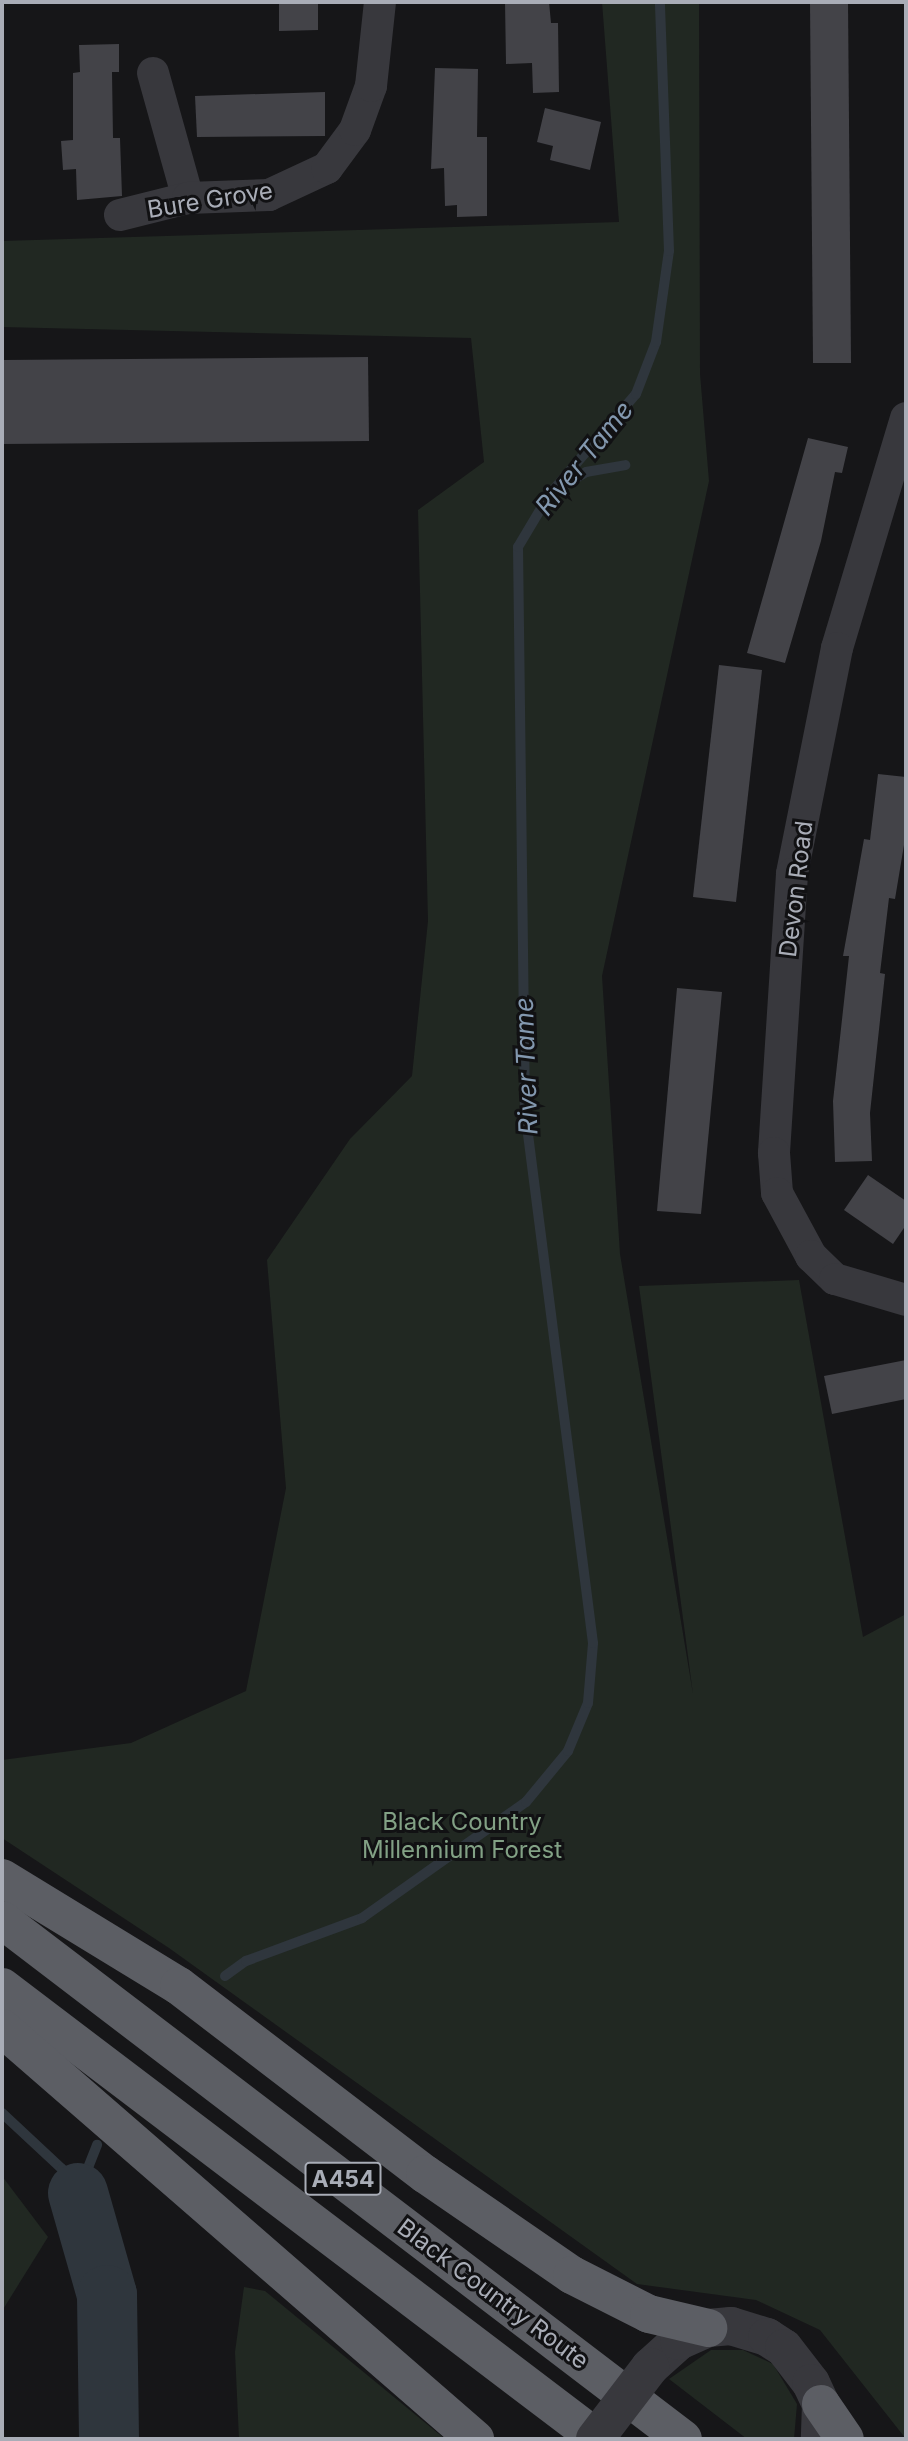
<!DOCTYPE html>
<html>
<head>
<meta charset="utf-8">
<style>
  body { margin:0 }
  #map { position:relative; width:908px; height:2441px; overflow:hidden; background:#161618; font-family:Inter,sans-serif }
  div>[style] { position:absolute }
  .green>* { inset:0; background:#212822 }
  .stream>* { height:10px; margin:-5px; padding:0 5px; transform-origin:5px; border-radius:5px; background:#2f363d }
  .river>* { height:60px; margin:-30px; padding:0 30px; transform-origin:30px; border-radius:30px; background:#2f363d }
  .building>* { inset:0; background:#434348 }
  .minor>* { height:32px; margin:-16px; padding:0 16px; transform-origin:16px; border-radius:16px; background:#38383d }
  .tertiary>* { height:38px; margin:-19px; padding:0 19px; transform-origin:19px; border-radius:19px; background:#38383d }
  .trunk>* { height:38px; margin:-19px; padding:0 19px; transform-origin:19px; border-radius:19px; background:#5c5e64 }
  .tertiary-bridge>* { height:38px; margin:-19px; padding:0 19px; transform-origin:19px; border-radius:19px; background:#38383d }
  span { translate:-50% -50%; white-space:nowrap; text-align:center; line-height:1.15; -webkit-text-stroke:6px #111113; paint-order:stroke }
  .shield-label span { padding:2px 5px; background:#111113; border:2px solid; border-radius:5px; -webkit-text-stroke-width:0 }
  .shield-label { font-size:23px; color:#a9adb7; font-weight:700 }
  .street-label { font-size:24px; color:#a9adb7 }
  .park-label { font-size:24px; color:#82a185 }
  .water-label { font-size:26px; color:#8398af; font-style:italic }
  .frame { position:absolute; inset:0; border:4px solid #a9adb7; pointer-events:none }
</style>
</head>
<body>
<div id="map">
  <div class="green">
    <div style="clip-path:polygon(602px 2px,699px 2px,700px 374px,709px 481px,602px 976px,620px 1254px,693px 1694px,639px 1286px,799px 1280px,863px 1637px,906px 1614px,906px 2439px,820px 2330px,756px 2300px,637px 2284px,169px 1948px,2px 1838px,2px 1760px,131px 1743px,246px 1691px,286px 1488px,267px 1260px,350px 1139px,412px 1076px,428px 921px,418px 510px,484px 462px,471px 338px,2px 327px,2px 241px,619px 222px)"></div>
    <div style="clip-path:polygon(2px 2176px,48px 2237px,2px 2311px)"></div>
    <div style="clip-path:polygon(244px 2287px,265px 2291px,445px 2439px,239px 2439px,235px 2352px)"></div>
    <div style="clip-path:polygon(711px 2350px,743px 2350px,773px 2364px,797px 2404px,794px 2439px,747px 2439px,669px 2379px)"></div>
  </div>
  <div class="stream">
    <div style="left:558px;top:489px;width:33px;rotate:-31deg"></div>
    <div style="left:586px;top:472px;width:40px;rotate:-10deg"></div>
    <div style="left:225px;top:1976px;width:26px;rotate:-36deg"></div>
    <div style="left:246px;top:1961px;width:124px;rotate:-20.3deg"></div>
    <div style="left:362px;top:1918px;width:201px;rotate:-35.3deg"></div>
    <div style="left:526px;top:1802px;width:66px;rotate:-50.5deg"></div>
    <div style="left:568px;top:1751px;width:52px;rotate:-67.4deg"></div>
    <div style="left:588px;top:1703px;width:60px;rotate:-85.2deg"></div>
    <div style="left:593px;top:1643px;width:536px;rotate:-97.28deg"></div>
    <div style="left:525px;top:1111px;width:564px;rotate:-90.71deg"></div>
    <div style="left:518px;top:547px;width:61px;rotate:-59.2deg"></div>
    <div style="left:549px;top:495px;width:133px;rotate:-49.3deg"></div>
    <div style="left:636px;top:394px;width:56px;rotate:-69deg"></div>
    <div style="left:656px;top:342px;width:92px;rotate:-81.9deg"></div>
    <div style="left:669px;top:251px;width:249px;rotate:-92.1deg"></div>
    <div style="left:2px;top:2113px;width:82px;rotate:43deg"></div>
    <div style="left:62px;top:2169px;width:29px;rotate:56deg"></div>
    <div style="left:78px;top:2193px;width:52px;rotate:-68.4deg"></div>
  </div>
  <div class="river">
    <div style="left:78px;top:2193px;width:106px;rotate:74.1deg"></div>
    <div style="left:107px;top:2295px;width:144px;rotate:89.2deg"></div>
  </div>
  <div class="building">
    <div style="clip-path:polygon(279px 2px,318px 2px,318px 30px,279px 31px)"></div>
    <div style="clip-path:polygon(505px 2px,549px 2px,551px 23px,558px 23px,559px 92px,533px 93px,532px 63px,506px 64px)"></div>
    <div style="clip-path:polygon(810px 2px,848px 2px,851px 363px,813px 363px)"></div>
    <div style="clip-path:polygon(119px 44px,119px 72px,112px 72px,113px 138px,120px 138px,122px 196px,77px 200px,76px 169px,63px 170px,61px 141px,73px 140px,73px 73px,80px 72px,79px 45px)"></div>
    <div style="clip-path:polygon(435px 68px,478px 69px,477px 137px,487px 137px,487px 216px,457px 217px,457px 205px,445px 206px,444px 168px,431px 169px)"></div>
    <div style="clip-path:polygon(325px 92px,325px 136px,197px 137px,195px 96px)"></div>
    <div style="clip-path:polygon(545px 108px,601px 122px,590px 170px,550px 160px,553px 146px,537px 142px)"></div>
    <div style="clip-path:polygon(368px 357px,369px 441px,2px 444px,2px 360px)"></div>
    <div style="clip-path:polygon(808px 438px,848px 447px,842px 473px,835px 472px,821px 541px,785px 663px,747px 653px)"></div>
    <div style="clip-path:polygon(719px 665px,762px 670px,736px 902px,693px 897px)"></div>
    <div style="clip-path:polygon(878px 774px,906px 777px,906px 833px,895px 899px,889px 898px,880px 973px,885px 974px,870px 1113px,872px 1161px,835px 1162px,833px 1101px,849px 956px,843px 956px,864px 839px,870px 840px)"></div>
    <div style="clip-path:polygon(677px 988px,722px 992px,701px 1214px,657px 1211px)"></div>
    <div style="clip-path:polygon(868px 1175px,906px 1201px,906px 1225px,893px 1244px,844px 1210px)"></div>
    <div style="clip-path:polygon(906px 1360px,906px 1399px,832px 1414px,824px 1376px)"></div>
  </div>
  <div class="minor">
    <div style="left:153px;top:73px;width:130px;rotate:74.4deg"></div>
    <div style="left:120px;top:215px;width:70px;rotate:-14deg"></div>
    <div style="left:188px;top:198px;width:81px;rotate:-2.1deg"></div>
    <div style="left:269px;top:195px;width:64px;rotate:-25deg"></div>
    <div style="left:327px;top:168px;width:47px;rotate:-53.6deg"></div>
    <div style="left:355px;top:130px;width:47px;rotate:-70deg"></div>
    <div style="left:371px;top:86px;width:84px;rotate:-83.9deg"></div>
    <div style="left:906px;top:418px;width:240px;rotate:106.7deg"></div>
    <div style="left:837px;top:648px;width:230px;rotate:101.3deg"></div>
    <div style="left:792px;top:874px;width:280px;rotate:93.7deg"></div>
    <div style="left:774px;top:1153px;width:40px;rotate:85.7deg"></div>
    <div style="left:777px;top:1193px;width:72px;rotate:61.6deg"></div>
    <div style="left:811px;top:1256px;width:33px;rotate:44deg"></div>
    <div style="left:835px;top:1279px;width:74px;rotate:16.5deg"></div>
  </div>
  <div class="tertiary">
    <div style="left:650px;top:2367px;width:39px;rotate:-42deg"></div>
    <div style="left:679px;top:2341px;width:32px;rotate:-24deg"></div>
    <div style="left:708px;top:2328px;width:23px;rotate:-5deg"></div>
    <div style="left:731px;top:2326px;width:38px;rotate:17deg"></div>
    <div style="left:767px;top:2337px;width:20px;rotate:33deg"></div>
    <div style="left:784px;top:2348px;width:44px;rotate:52.4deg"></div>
    <div style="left:811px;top:2383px;width:23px;rotate:65deg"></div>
    <div style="left:821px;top:2404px;width:35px;rotate:92deg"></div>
  </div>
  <div class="trunk">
    <div style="left:2px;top:1878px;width:207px;rotate:31.4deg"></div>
    <div style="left:179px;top:1986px;width:310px;rotate:37.4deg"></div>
    <div style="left:425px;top:2174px;width:178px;rotate:34.5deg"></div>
    <div style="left:572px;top:2275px;width:86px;rotate:26.9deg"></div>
    <div style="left:649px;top:2314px;width:61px;rotate:13.3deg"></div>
    <div style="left:2px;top:1920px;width:856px;rotate:37.31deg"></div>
    <div style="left:2px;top:1987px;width:748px;rotate:37.18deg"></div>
    <div style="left:2px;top:2028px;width:627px;rotate:40.99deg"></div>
    <div style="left:821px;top:2404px;width:42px;rotate:55.6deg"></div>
  </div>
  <div class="tertiary-bridge">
    <div style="left:595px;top:2439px;width:91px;rotate:-52.6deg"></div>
  </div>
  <div class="shield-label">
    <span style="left:343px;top:2179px">A454</span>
  </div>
  <div class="street-label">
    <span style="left:210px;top:200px;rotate:-9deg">Bure Grove</span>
    <span style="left:796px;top:889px;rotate:-83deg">Devon Road</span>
    <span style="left:493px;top:2294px;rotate:37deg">Black Country Route</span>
  </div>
  <div class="park-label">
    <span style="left:462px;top:1836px">Black Country<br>Millennium Forest</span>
  </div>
  <div class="water-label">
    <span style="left:584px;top:458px;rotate:-51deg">River Tame</span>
    <span style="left:526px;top:1066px;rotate:-92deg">River Tame</span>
  </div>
  <div class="frame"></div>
</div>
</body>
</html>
